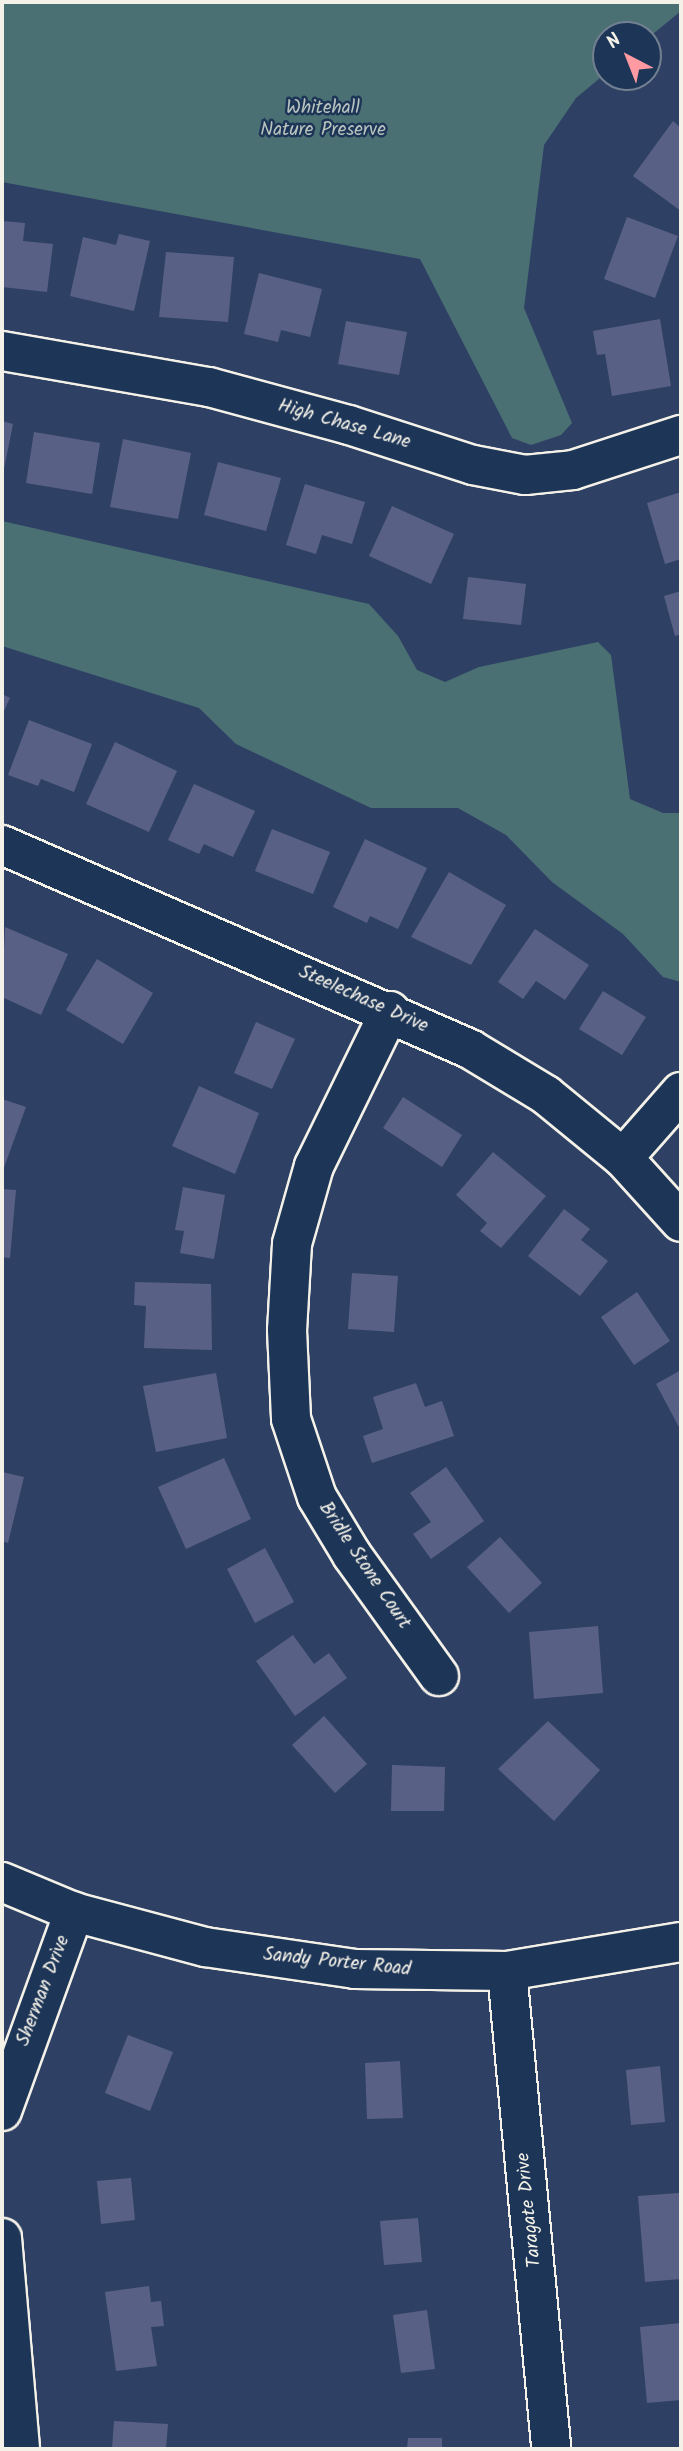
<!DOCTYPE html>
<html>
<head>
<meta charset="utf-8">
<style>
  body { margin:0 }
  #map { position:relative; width:683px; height:2451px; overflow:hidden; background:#2e4164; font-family:Kalam,sans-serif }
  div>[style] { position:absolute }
  .green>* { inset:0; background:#4b7073 }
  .building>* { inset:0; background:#596085 }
  .roads { filter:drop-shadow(2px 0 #f4f1e8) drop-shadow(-2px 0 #f4f1e8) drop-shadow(0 2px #f4f1e8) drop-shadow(0 -2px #f4f1e8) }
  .minor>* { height:38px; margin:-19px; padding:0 19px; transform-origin:19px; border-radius:19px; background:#1d3557 }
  span { translate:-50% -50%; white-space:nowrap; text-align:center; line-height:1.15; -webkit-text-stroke:5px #1d3557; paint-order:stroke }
  .park-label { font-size:19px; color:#b9c4bf }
  .street-label { font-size:19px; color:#f4f1e8 }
  .frame { position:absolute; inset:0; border:4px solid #f4f1e8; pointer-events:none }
  .north { position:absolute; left:592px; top:21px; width:70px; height:70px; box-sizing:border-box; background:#1d3557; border:2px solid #738091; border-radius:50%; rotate:318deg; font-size:19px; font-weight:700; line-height:28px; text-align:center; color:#f4f1e8 }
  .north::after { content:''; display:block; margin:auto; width:24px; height:32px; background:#ff9aa2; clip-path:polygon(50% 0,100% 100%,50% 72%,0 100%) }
</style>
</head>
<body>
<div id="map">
  <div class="green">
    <div style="clip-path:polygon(2px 2px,681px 2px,681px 11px,648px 38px,606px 35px,606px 73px,576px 98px,544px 145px,524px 308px,572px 423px,561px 435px,531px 445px,512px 438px,420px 259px,2px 182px)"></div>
    <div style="clip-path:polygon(2px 521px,369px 604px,398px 636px,417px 670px,445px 682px,479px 667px,598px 642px,611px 655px,630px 799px,663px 813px,681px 813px,681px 982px,663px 977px,623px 934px,552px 882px,506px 835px,458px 808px,371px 808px,236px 744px,199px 708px,2px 646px)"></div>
  </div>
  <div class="building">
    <div style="clip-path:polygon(673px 121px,681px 128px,681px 211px,633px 176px)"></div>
    <div style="clip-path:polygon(627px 217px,678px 236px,655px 298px,604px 279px)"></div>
    <div style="clip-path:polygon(2px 221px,25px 223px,23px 241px,53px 244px,47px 292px,2px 287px)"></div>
    <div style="clip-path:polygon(119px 234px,150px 241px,134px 311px,70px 296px,83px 237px,116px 245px)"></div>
    <div style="clip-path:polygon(166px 252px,234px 257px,228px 322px,159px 317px)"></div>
    <div style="clip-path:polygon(259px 273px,322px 289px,310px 337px,281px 330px,278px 342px,244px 334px)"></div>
    <div style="clip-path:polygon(660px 319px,671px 386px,612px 396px,605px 354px,597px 355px,593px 331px)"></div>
    <div style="clip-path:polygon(346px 321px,407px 332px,399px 375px,338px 364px)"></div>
    <div style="clip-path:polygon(2px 421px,13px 424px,3px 474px,2px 474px)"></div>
    <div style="clip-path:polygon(34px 432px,100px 443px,92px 494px,26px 483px)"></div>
    <div style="clip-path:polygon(123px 439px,191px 453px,178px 519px,110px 507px)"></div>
    <div style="clip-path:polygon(218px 462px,281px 478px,266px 531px,204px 515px)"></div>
    <div style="clip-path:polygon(305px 484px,365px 502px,352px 544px,322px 535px,316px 554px,286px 545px)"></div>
    <div style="clip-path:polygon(681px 492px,681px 559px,665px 564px,647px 503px)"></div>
    <div style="clip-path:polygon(392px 506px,454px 534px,431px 584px,369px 556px)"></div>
    <div style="clip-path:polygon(468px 577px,526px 584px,521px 625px,463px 619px)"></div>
    <div style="clip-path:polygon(681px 591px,681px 634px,675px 636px,664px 596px)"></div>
    <div style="clip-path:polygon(2px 694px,10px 698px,2px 715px)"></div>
    <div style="clip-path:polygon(29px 720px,92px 744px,74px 792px,41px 779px,38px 786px,8px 775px)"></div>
    <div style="clip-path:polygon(115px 742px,177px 771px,149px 832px,86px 804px)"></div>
    <div style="clip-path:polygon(194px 784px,255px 811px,233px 857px,204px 844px,199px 854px,168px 840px)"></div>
    <div style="clip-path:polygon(272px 829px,330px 852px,313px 894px,255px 871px)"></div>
    <div style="clip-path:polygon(365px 839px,427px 868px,398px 929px,370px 916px,367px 923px,333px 907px)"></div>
    <div style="clip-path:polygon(449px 872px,506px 905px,471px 965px,411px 937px)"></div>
    <div style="clip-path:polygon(5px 927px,68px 954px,41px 1015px,2px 997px)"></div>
    <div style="clip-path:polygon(535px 929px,589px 965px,565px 1000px,536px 981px,523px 999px,498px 982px)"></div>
    <div style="clip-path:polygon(97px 959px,153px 993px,123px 1044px,66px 1010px)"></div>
    <div style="clip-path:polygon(603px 991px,646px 1017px,622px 1055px,579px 1029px)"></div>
    <div style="clip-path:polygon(256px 1022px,295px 1039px,272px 1089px,234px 1073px)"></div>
    <div style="clip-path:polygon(199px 1086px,259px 1113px,235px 1174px,172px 1146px)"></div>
    <div style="clip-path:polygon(403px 1097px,462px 1135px,442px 1167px,383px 1128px)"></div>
    <div style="clip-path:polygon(2px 1099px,26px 1107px,2px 1173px)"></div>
    <div style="clip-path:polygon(493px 1152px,546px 1196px,501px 1248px,480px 1231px,487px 1223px,456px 1195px)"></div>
    <div style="clip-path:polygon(183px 1187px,225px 1195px,214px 1259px,180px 1253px,184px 1231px,175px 1230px)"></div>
    <div style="clip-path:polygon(2px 1189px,16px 1190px,10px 1258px,2px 1257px)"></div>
    <div style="clip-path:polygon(564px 1209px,590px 1229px,581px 1240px,608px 1261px,580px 1296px,528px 1256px)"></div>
    <div style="clip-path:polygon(352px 1273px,398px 1276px,394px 1332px,348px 1329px)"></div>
    <div style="clip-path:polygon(135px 1282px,211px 1284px,212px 1350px,144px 1348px,146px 1306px,134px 1305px)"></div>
    <div style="clip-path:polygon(637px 1292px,670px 1341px,634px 1365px,601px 1317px)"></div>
    <div style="clip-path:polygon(681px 1370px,681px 1431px,656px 1384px)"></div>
    <div style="clip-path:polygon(216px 1373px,227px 1438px,156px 1452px,143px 1386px)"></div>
    <div style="clip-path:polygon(416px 1383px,425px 1407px,442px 1401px,454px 1436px,372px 1463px,363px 1436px,383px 1429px,373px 1397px)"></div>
    <div style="clip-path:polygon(224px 1458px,251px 1519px,186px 1549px,158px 1487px)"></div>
    <div style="clip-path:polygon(446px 1467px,484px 1521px,431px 1559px,413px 1534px,431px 1522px,410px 1493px)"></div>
    <div style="clip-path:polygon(2px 1472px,24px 1477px,8px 1543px,2px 1541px)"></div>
    <div style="clip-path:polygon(500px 1537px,542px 1583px,509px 1613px,467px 1567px)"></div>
    <div style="clip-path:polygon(265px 1548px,294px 1602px,255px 1623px,227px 1569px)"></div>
    <div style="clip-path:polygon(598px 1626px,603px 1693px,534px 1699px,529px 1632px)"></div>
    <div style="clip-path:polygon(293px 1635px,314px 1664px,329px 1653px,347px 1678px,295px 1716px,256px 1661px)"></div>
    <div style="clip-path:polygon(324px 1716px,367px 1764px,335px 1793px,292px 1745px)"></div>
    <div style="clip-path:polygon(548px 1721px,600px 1770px,554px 1821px,498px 1769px)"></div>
    <div style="clip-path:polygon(392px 1765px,445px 1767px,444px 1811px,391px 1811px)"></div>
    <div style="clip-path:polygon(128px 2035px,173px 2052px,150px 2111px,105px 2093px)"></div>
    <div style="clip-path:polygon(400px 2061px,403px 2118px,367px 2119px,365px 2063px)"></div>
    <div style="clip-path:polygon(660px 2066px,665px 2122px,631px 2125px,626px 2070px)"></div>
    <div style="clip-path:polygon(131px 2178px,135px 2220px,101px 2224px,97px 2181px)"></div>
    <div style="clip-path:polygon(679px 2193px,681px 2279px,645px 2282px,638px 2196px)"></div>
    <div style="clip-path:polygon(418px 2218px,422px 2262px,384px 2265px,380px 2221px)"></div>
    <div style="clip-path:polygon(149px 2286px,151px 2302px,161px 2301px,164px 2326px,151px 2327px,157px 2366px,116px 2371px,105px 2292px)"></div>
    <div style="clip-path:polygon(427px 2310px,435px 2369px,401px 2373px,393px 2315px)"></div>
    <div style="clip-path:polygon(681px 2323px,681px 2400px,647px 2403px,640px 2327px)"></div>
    <div style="clip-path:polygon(114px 2421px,168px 2424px,166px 2449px,112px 2449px)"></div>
    <div style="clip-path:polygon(408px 2438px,442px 2438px,442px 2449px,407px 2449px)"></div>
  </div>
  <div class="roads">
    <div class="minor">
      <div style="left:2px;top:351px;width:210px;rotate:9.9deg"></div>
      <div style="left:209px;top:387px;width:145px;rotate:15.2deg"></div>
      <div style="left:349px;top:425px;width:130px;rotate:17.9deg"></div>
      <div style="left:473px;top:465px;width:53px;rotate:10.9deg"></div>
      <div style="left:525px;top:475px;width:48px;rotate:-5.9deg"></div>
      <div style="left:573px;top:470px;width:114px;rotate:-18deg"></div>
      <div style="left:2px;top:845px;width:511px;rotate:23.55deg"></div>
      <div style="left:470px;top:1049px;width:89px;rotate:31.2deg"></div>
      <div style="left:546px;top:1095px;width:99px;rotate:39.3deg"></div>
      <div style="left:623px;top:1158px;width:86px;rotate:47.8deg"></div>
      <div style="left:390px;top:1011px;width:173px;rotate:116.1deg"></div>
      <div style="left:314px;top:1166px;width:81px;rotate:105.8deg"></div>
      <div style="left:292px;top:1244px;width:86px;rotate:93.3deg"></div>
      <div style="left:287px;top:1330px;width:89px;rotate:87.4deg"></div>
      <div style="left:291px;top:1419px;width:82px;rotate:71.6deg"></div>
      <div style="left:317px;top:1497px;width:68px;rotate:58.9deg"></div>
      <div style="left:352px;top:1555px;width:149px;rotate:54.3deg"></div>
      <div style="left:623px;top:1158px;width:88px;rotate:-48.7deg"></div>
      <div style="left:2px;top:1882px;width:78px;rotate:22.6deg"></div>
      <div style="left:74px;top:1912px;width:136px;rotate:15deg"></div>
      <div style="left:205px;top:1947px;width:152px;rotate:8.3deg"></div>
      <div style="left:355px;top:1969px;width:152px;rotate:0.8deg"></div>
      <div style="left:507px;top:1971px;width:176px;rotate:-9.5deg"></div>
      <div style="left:507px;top:1971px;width:480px;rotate:84.7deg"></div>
      <div style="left:2px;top:2111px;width:212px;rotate:-70.1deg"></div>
      <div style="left:2px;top:2238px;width:212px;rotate:85.1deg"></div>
    </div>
  </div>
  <div class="park-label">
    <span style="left:323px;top:120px">Whitehall<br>Nature Preserve</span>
  </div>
  <div class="street-label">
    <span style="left:344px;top:425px;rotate:16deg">High Chase Lane</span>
    <span style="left:363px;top:1000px;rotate:24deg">Steelechase Drive</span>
    <span style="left:364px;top:1566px;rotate:56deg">Bridle Stone Court</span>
    <span style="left:337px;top:1963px;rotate:6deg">Sandy Porter Road</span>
    <span style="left:44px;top:1991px;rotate:-69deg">Sherman Drive</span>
    <span style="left:530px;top:2210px;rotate:-96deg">Taragate Drive</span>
  </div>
  <div class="frame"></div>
  <div class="north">N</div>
</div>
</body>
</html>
